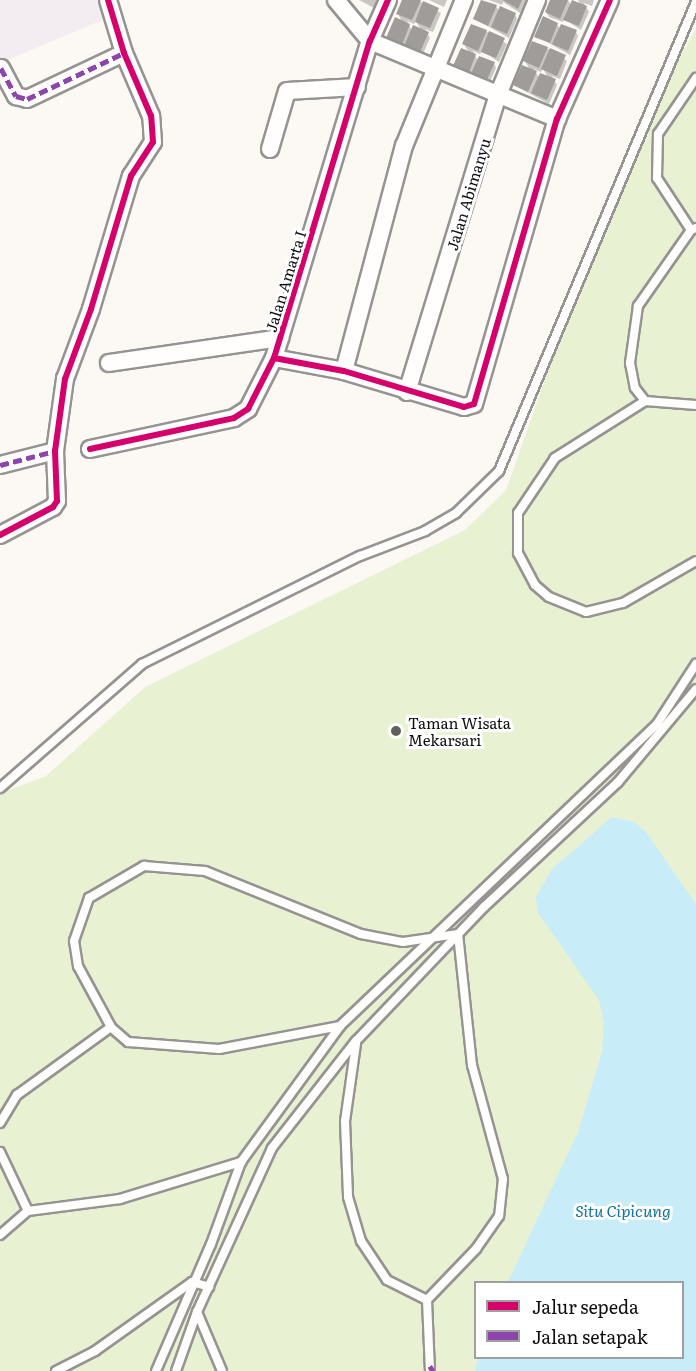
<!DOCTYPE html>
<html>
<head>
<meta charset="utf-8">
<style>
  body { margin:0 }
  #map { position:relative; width:696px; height:1371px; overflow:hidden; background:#fcf9f4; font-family:Literata,serif }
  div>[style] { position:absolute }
  .industrial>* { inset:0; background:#f3ecf0 }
  .green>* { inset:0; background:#e8f2d2 }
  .water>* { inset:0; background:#c8ecf8 }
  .shadow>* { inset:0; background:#0003 }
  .building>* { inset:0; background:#9f9c99 }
  .roads { filter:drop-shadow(2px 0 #959492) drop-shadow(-2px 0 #959492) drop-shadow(0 2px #959492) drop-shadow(0 -2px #959492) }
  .lane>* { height:8px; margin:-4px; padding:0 4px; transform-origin:4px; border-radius:4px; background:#fffefd }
  .street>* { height:16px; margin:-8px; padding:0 8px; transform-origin:8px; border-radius:8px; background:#fffefd }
  .quiet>* { height:4.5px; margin-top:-2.25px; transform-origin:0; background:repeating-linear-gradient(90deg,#8e44ad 0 9px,transparent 0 13.5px) }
  .cycleway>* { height:6px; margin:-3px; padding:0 3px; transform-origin:3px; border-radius:3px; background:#d6006c }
  .dots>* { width:16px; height:16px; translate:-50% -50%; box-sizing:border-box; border:3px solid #fff; border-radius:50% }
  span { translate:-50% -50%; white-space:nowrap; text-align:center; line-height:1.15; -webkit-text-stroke:6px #fff; paint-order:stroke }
  .street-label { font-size:15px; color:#0e0e0e }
  .poi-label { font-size:15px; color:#0e0e0e }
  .left { translate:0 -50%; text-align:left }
  .water-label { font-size:16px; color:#1074a7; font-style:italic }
  .legend { position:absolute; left:474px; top:1281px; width:210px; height:78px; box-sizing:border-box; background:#fff; border:2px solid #9f9f9f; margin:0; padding:8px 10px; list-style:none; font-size:18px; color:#0e0e0e }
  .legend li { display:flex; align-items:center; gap:12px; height:30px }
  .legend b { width:30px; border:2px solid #9f9f9f }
</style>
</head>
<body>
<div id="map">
  <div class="industrial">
    <div style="clip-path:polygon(0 0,99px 0,107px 18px,0 63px)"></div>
  </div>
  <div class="green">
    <div style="clip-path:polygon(evenodd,696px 28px,696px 1371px,0 1371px,0 793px,46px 776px,145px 687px,465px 530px,506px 490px,620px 168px,696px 28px,476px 1282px,682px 1282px,682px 1358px,476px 1358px,476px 1282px)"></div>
  </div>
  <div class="water">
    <div style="clip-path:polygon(612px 817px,634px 822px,645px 831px,696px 904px,696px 1371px,475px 1371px,478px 1358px,682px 1358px,682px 1282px,508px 1282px,578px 1132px,602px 1052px,604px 1023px,599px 1000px,538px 913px,536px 897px,552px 869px)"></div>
  </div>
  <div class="shadow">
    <div style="clip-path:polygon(359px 0,378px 0,374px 8px)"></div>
    <div style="clip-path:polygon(evenodd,404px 0,417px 0,441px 13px,433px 32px,425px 29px,430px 38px,422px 56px,388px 38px,403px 23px,398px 14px,404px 0,407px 21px,414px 24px,416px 21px,421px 30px,412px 31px,407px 21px)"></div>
    <div style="clip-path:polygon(429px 0,447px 0,444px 7px)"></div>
    <div style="clip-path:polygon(489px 0,526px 0,520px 13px,503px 2px,502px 5px)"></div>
    <div style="clip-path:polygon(552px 0,568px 0,571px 5px,580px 4px,578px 0,594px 0,592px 6px,584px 3px,589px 12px,581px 30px,564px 19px,563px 22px,549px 17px,546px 12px)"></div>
    <div style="clip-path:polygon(496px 6px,500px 12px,515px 14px,517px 19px,509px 38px,475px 19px)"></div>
    <div style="clip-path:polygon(557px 24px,560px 29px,576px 32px,578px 36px,570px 55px,536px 36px)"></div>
    <div style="clip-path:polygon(486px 31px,507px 44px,499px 62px,482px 51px,480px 54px,473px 51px,478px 61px,494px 63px,496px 68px,488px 86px,456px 73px,469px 53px,464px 44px)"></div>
    <div style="clip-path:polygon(evenodd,547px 48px,567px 61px,560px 79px,552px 76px,557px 85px,549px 104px,514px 85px,530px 70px,525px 61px,547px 48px,543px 68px,548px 78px,539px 78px,534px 69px,541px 72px,543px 68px)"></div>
  </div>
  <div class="building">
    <div style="clip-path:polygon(402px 0,421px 0,412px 20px,396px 14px)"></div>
    <div style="clip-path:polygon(481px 0,497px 5px,488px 26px,473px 19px)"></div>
    <div style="clip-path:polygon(503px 0,522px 0,518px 9px)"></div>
    <div style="clip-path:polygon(550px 0,568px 0,560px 19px,545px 12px)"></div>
    <div style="clip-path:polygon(572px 0,587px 6px,579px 26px,563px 20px)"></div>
    <div style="clip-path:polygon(423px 1px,439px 8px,430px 28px,415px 22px)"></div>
    <div style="clip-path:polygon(500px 6px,516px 13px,507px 34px,491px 27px)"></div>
    <div style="clip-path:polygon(543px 16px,558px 23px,550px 43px,534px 37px)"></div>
    <div style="clip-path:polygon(395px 17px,410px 24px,402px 45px,386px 38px)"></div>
    <div style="clip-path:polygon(471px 24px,487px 30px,478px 51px,462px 44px)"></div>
    <div style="clip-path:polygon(561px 24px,577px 30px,568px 51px,552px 44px)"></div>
    <div style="clip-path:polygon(413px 25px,429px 32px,420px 52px,404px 46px)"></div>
    <div style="clip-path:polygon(489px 31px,505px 38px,496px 58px,481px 52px)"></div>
    <div style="clip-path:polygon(532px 41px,548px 47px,539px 68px,523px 61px)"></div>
    <div style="clip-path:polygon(461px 48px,476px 54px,468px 75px,452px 68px)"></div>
    <div style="clip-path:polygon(550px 48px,566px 55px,557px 76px,541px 69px)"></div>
    <div style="clip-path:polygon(479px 56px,495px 62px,486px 82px,470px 76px)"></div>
    <div style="clip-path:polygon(522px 65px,537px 71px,528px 92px,513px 85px)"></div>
    <div style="clip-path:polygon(540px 73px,556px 79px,547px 100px,531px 93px)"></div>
  </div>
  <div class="roads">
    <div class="lane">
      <div style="left:696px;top:228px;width:5px;rotate:158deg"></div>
      <div style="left:691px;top:230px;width:62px;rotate:-123.2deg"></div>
      <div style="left:657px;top:178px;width:44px;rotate:-88.7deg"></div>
      <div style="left:658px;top:134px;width:68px;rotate:-55.8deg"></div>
      <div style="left:691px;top:230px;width:93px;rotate:124.9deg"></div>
      <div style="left:638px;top:306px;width:58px;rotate:98deg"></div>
      <div style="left:630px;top:363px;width:25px;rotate:79deg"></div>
      <div style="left:635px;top:388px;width:16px;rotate:52deg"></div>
      <div style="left:645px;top:401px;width:51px;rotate:4.5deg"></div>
      <div style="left:645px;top:401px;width:107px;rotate:147.7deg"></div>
      <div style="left:555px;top:458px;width:66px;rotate:123.9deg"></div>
      <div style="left:518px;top:513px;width:40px;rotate:90deg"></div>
      <div style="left:518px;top:553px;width:36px;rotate:62deg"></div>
      <div style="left:535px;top:585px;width:18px;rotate:41deg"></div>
      <div style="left:549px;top:597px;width:40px;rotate:22deg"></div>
      <div style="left:586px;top:612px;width:38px;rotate:-14deg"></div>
      <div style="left:623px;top:603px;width:84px;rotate:-29.9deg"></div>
      <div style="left:0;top:788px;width:189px;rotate:-41.1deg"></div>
      <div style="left:142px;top:664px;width:243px;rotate:-26.4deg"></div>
      <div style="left:360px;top:556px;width:70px;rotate:-21deg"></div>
      <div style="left:425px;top:531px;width:36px;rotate:-30deg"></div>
      <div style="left:456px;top:513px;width:60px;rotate:-44.3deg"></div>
      <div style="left:499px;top:471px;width:509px;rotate:-67.22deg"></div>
      <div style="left:340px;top:1026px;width:123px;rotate:169.2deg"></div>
      <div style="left:219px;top:1049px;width:91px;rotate:-175.6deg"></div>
      <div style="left:128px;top:1042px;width:23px;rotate:-139deg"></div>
      <div style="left:111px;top:1027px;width:69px;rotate:-118.4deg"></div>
      <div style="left:78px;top:966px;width:25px;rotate:-99deg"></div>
      <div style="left:74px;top:941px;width:46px;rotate:-70.8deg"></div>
      <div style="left:89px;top:898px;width:64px;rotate:-30.2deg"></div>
      <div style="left:144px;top:866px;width:61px;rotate:4.7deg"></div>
      <div style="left:205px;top:871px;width:168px;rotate:22deg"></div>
      <div style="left:361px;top:934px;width:43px;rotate:10.8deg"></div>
      <div style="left:403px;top:942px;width:56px;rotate:-8.3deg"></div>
      <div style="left:458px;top:934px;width:132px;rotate:83.9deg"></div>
      <div style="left:472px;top:1065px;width:118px;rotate:74.8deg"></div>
      <div style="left:503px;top:1179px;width:37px;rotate:96deg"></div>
      <div style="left:499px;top:1216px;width:40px;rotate:124.9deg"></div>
      <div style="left:476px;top:1249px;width:71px;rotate:133.9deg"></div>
      <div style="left:356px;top:1044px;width:78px;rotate:98.1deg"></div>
      <div style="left:345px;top:1121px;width:76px;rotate:87.7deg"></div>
      <div style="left:348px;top:1197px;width:46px;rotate:73.5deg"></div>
      <div style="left:361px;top:1241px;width:47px;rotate:56.3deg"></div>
      <div style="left:387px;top:1280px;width:45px;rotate:26.6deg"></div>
      <div style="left:427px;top:1300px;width:71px;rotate:87.6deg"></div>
      <div style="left:0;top:1123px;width:33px;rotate:-59deg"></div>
      <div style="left:17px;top:1095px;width:116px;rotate:-35.9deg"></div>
      <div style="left:0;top:1152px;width:65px;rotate:64.6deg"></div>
      <div style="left:28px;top:1211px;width:93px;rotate:-7.4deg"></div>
      <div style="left:120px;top:1199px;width:127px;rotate:-17deg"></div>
      <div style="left:0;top:1235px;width:37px;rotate:-41deg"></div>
      <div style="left:197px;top:1312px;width:64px;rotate:67deg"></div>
      <div style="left:56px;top:1371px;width:44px;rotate:-27.1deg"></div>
      <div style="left:95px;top:1351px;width:119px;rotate:-35.4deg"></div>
      <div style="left:192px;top:1282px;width:18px;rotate:16deg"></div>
      <div style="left:156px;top:1371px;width:138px;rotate:-66.6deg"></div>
      <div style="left:211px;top:1244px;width:87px;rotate:-69.9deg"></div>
      <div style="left:241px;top:1162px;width:168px;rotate:-53.9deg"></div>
      <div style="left:340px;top:1026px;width:438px;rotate:-43.6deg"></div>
      <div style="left:657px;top:724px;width:72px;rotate:-57deg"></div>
      <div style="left:176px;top:1371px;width:63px;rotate:-70.4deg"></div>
      <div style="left:197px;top:1312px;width:180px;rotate:-65.4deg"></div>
      <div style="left:272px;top:1148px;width:136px;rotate:-51.9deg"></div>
      <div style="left:356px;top:1041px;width:185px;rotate:-46.3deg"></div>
      <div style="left:484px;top:907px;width:183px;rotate:-43deg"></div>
      <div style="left:618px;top:782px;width:121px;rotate:-50deg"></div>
    </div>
    <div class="street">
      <div style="left:336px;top:0;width:53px;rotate:50.3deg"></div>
      <div style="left:370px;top:41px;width:203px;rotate:22.6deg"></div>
      <div style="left:1px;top:68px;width:32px;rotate:62deg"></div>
      <div style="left:16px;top:96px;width:11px;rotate:15deg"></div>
      <div style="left:27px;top:99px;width:107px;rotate:-25.4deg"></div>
      <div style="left:270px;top:149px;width:60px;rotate:-73.7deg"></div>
      <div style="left:287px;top:91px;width:70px;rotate:-3.3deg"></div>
      <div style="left:274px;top:358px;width:71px;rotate:10.5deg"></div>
      <div style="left:344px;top:371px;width:125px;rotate:16.7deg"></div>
      <div style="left:464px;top:407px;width:10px;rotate:-17deg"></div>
      <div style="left:474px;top:404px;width:297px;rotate:-73.8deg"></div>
      <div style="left:557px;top:119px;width:130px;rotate:-66deg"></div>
      <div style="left:109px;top:363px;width:173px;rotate:-8.3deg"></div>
      <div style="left:344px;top:371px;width:233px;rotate:-75.1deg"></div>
      <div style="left:404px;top:146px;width:158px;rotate:-67.7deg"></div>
      <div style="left:407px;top:392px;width:311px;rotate:-73deg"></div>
      <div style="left:498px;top:95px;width:103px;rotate:-67.7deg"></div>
      <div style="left:90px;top:449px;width:147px;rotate:-12.1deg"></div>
      <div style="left:234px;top:418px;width:17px;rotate:-33deg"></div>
      <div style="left:248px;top:409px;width:57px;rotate:-63deg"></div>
      <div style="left:274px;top:358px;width:331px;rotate:-73.2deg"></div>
      <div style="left:370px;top:41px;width:45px;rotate:-66.3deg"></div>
      <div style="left:0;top:465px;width:57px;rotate:-14.3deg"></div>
      <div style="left:0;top:535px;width:60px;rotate:-27.8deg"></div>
      <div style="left:53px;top:507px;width:7px;rotate:-56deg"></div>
      <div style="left:57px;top:501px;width:50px;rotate:-92.3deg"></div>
      <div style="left:55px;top:451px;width:73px;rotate:-82.1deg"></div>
      <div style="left:65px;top:379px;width:75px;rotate:-69.6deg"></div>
      <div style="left:91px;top:309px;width:139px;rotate:-73.3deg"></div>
      <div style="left:131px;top:176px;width:40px;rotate:-57.1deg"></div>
      <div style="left:153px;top:142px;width:26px;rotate:-94deg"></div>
      <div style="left:151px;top:116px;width:69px;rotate:-113.2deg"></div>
      <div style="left:124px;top:53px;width:55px;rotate:-106.8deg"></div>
    </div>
  </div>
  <div class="quiet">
    <div style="left:1px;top:68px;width:32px;rotate:62deg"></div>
    <div style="left:16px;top:96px;width:11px;rotate:15deg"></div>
    <div style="left:27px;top:99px;width:107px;rotate:-25.4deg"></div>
    <div style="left:0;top:465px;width:57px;rotate:-14.3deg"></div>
    <div style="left:430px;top:1366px;width:6px;rotate:59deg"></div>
  </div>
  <div class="cycleway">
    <div style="left:274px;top:358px;width:71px;rotate:10.5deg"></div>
    <div style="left:344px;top:371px;width:125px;rotate:16.7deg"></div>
    <div style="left:464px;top:407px;width:10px;rotate:-17deg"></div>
    <div style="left:474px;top:404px;width:297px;rotate:-73.8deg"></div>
    <div style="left:557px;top:119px;width:130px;rotate:-66deg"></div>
    <div style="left:90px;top:449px;width:147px;rotate:-12.1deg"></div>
    <div style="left:234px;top:418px;width:17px;rotate:-33deg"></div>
    <div style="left:248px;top:409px;width:57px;rotate:-63deg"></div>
    <div style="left:274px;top:358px;width:331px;rotate:-73.2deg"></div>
    <div style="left:370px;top:41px;width:45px;rotate:-66.3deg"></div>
    <div style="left:0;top:535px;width:60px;rotate:-27.8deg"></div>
    <div style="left:53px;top:507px;width:7px;rotate:-56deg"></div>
    <div style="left:57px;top:501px;width:50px;rotate:-92.3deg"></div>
    <div style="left:55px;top:451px;width:73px;rotate:-82.1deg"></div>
    <div style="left:65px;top:379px;width:75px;rotate:-69.6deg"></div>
    <div style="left:91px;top:309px;width:139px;rotate:-73.3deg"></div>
    <div style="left:131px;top:176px;width:40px;rotate:-57.1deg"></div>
    <div style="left:153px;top:142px;width:26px;rotate:-94deg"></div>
    <div style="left:151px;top:116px;width:69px;rotate:-113.2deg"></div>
    <div style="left:124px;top:53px;width:55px;rotate:-106.8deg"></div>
  </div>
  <div class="dots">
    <div style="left:396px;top:731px;background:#61605e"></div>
  </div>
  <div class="street-label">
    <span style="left:468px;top:194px;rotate:-73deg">Jalan Abimanyu</span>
    <span style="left:285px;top:281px;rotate:-73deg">Jalan Amarta I</span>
  </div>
  <div class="poi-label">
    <span class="left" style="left:408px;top:731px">Taman Wisata<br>Mekarsari</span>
  </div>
  <div class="water-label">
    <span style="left:623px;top:1210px">Situ Cipicung</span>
  </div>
  <ul class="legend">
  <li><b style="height:8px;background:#d6006c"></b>Jalur sepeda</li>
  <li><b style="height:8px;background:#8e44ad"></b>Jalan setapak</li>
  </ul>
</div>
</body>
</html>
